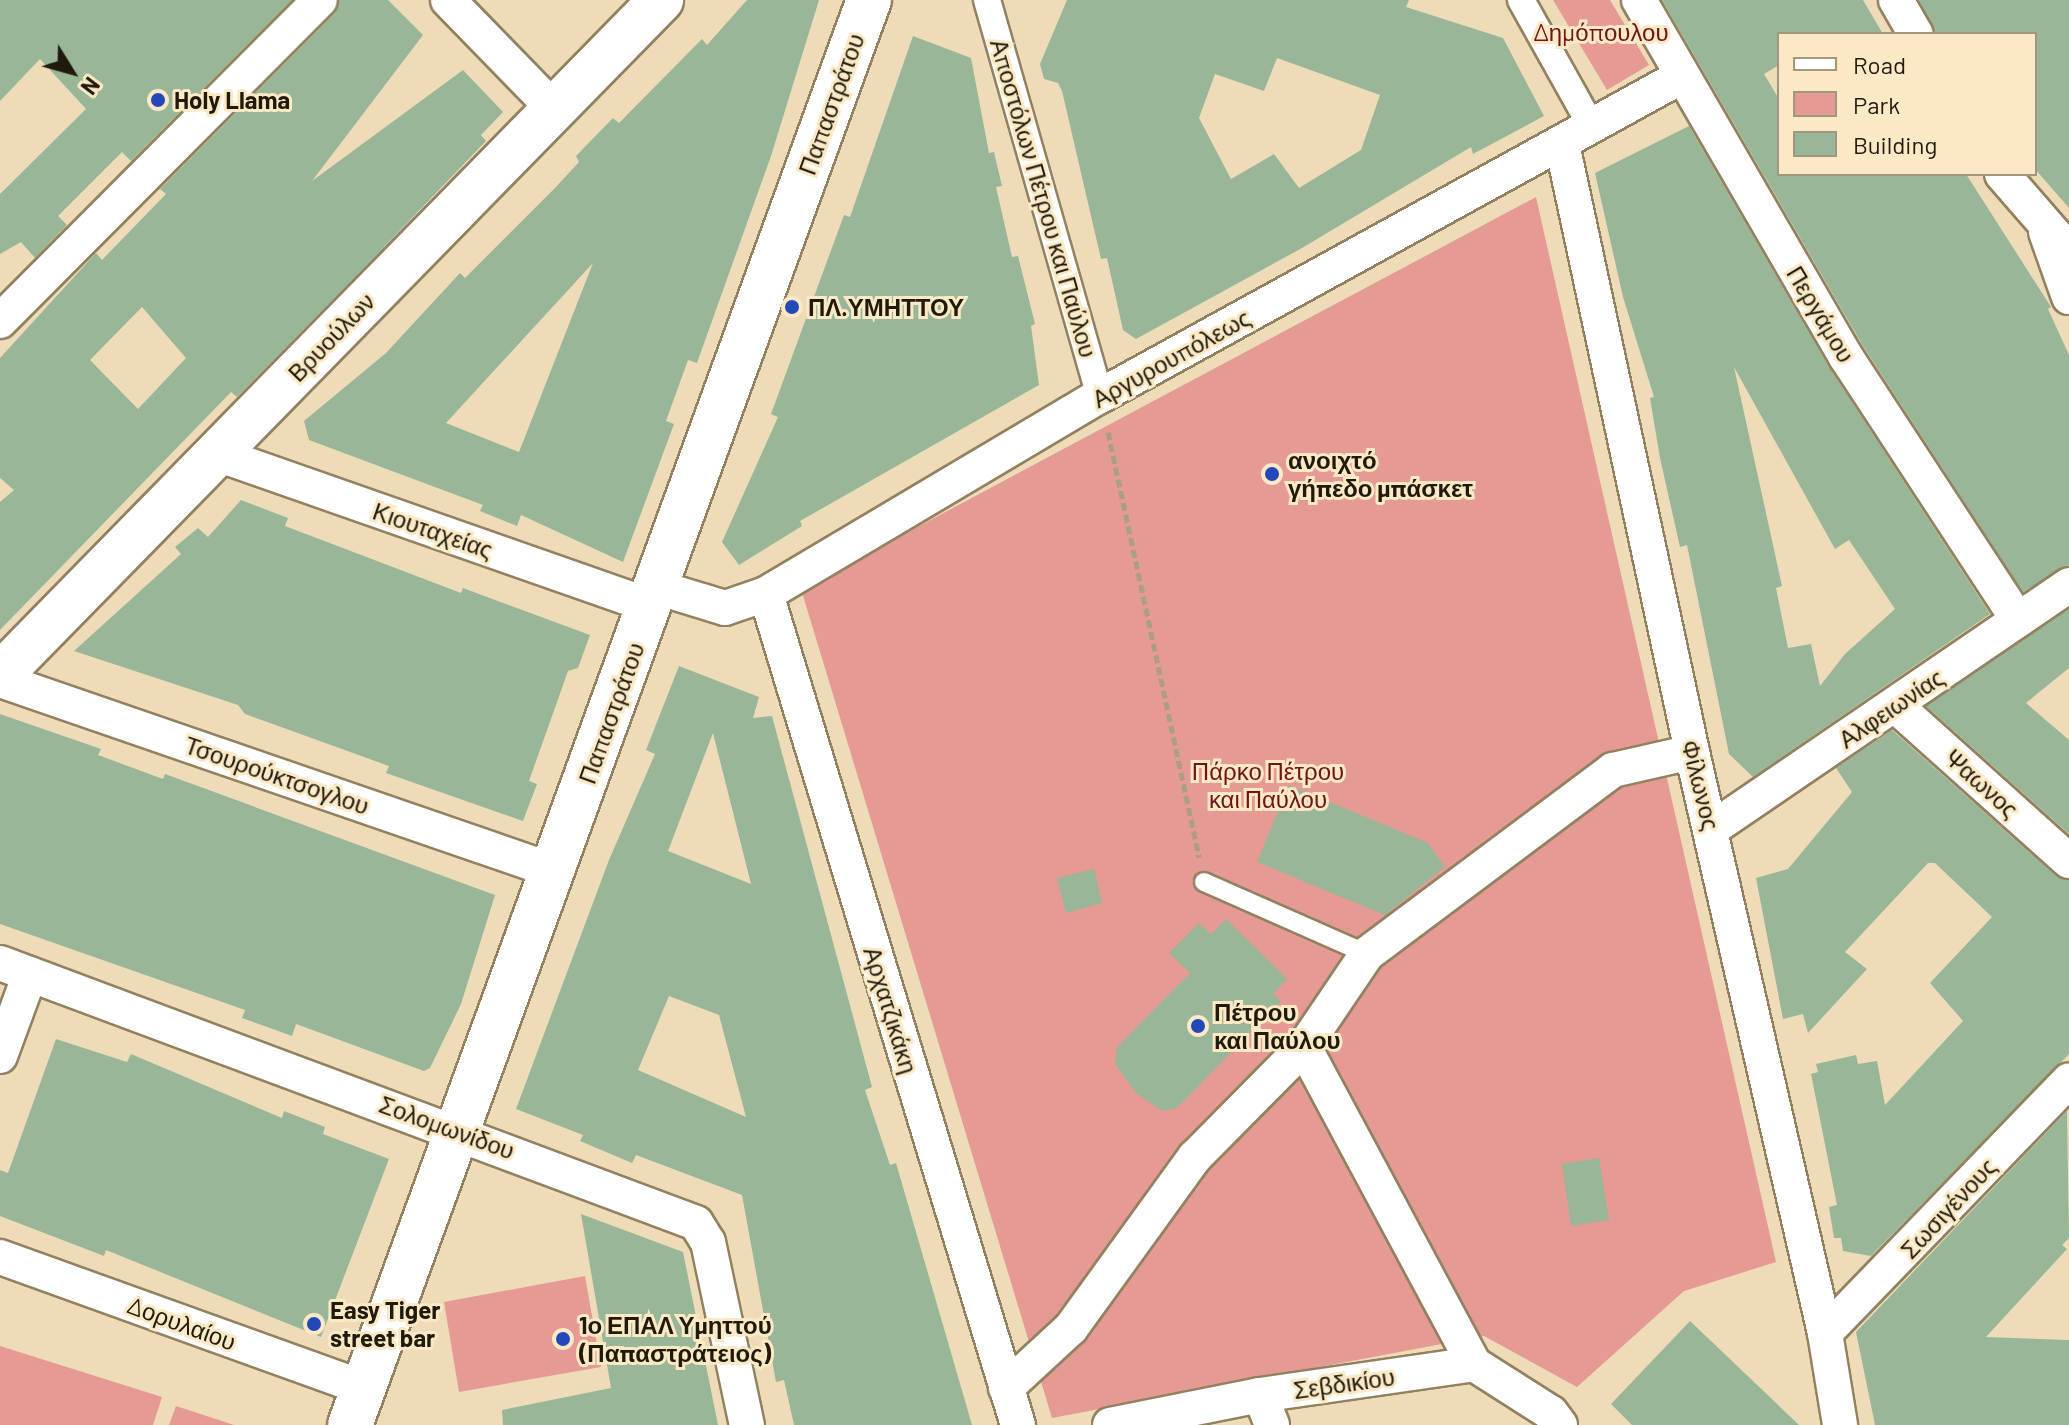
<!DOCTYPE html>
<html>
<head>
<meta charset="utf-8">
<style>
  body { margin:0 }
  #map { position:relative; width:2069px; height:1425px; overflow:hidden; background:#eedcb8; font-family:Barlow,sans-serif }
  div>[style] { position:absolute }
  .green>* { inset:0; background:#e59a94 }
  .building>* { inset:0; background:#99b699 }
  .path>* { height:5px; margin-top:-2.5px; transform-origin:0; background:repeating-linear-gradient(90deg,#ac9e81 0 8px,transparent 0 12px) }
  .roads { filter:drop-shadow(2px 0 #928160) drop-shadow(-2px 0 #928160) drop-shadow(0 2px #928160) drop-shadow(0 -2px #928160) }
  .service>* { height:18px; margin:-9px; padding:0 9px; transform-origin:9px; border-radius:9px; background:#fff }
  .pedestrian>* { height:26px; margin:-13px; padding:0 13px; transform-origin:13px; border-radius:13px; background:#fff }
  .minor>* { height:34px; margin:-17px; padding:0 17px; transform-origin:17px; border-radius:17px; background:#fff }
  .tertiary>* { height:44px; margin:-22px; padding:0 22px; transform-origin:22px; border-radius:22px; background:#fff }
  .dots>* { width:22px; height:22px; translate:-50% -50%; box-sizing:border-box; border:4px solid #fbe9c5; border-radius:50% }
  span { translate:-50% -50%; white-space:nowrap; text-align:center; line-height:1.15; -webkit-text-stroke:6px #fbe9c5; paint-order:stroke }
  .park-label { font-size:24px; color:#711317 }
  .poi-label { font-size:24px; color:#20190c; font-weight:700 }
  .left { translate:0 -50%; text-align:left }
  .street-label { font-size:24px; color:#20190c }
  .legend { position:absolute; left:1777px; top:32px; width:260px; height:144px; box-sizing:border-box; background:#fbe9c5; border:2px solid #a3967b; margin:0; padding:10px 14px; list-style:none; font-size:24px; color:#20190c }
  .legend li { display:flex; align-items:center; gap:16px; height:40px }
  .legend b { width:40px; border:2px solid #a3967b }
  .north { position:absolute; left:32px; top:32px; width:80px; height:80px; -webkit-text-stroke:6px #fbe9c5; paint-order:stroke; rotate:127deg; font-size:22px; font-weight:700; line-height:32px; text-align:center; color:#20190c }
  .north::after { content:''; display:block; margin:auto; width:28px; height:36px; background:#20190c; clip-path:polygon(50% 0,100% 100%,50% 72%,0 100%) }
</style>
</head>
<body>
<div id="map">
  <div class="green">
    <div style="clip-path:polygon(1553px 0,1610px 0,1649px 65px,1607px 90px)"></div>
    <div style="clip-path:polygon(1536px 197px,1776px 1262px,1684px 1291px,1577px 1387px,1484px 1336px,1052px 1418px,801px 589px)"></div>
    <div style="clip-path:polygon(585px 1276px,601px 1367px,459px 1392px,444px 1302px)"></div>
    <div style="clip-path:polygon(0 1346px,162px 1397px,153px 1425px,0 1425px)"></div>
    <div style="clip-path:polygon(176px 1406px,234px 1425px,169px 1425px)"></div>
  </div>
  <div class="building">
    <div style="clip-path:polygon(0 0,292px 0,131px 161px,122px 152px,58px 216px,67px 225px,35px 258px,21px 242px,0 254px,0 194px,86px 109px,40px 59px,0 101px)"></div>
    <div style="clip-path:polygon(evenodd,339px 0,388px 0,423px 35px,312px 181px,463px 70px,503px 112px,481px 135px,486px 141px,359px 273px,237px 397px,231px 392px,0 630px,0 502px,14px 490px,0 478px,0 358px,96px 253px,102px 260px,166px 194px,160px 189px,334px 14px,339px 0,142px 307px,186px 358px,138px 409px,90px 360px,142px 307px)"></div>
    <div style="clip-path:polygon(evenodd,747px 0,819px 0,771px 156px,697px 363px,688px 360px,666px 421px,674px 424px,623px 562px,521px 515px,517px 526px,480px 511px,483px 505px,309px 440px,304px 421px,386px 353px,460px 273px,465px 278px,554px 189px,579px 162px,576px 156px,613px 118px,619px 123px,702px 39px,707px 45px,747px 0,593px 263px,519px 452px,446px 423px,593px 263px)"></div>
    <div style="clip-path:polygon(evenodd,1067px 0,1409px 0,1406px 7px,1503px 38px,1544px 116px,1473px 154px,1471px 147px,1302px 248px,1136px 339px,1123px 330px,1107px 258px,1101px 259px,1062px 91px,1058px 83px,1044px 79px,1040px 64px,1067px 0,1277px 58px,1380px 95px,1361px 150px,1299px 188px,1274px 154px,1231px 179px,1199px 118px,1215px 74px,1264px 91px,1277px 58px)"></div>
    <div style="clip-path:polygon(1662px 0,1863px 0,1883px 34px,1779px 34px,1779px 65px,1764px 74px,1779px 99px,1779px 174px,1966px 174px,2051px 307px,2048px 309px,2069px 355px,2069px 565px,2023px 592px,1863px 346px)"></div>
    <div style="clip-path:polygon(1919px 0,2069px 0,2069px 208px,2035px 169px,2035px 34px,1936px 34px)"></div>
    <div style="clip-path:polygon(913px 36px,971px 58px,989px 153px,994px 152px,1002px 186px,996px 187px,1012px 257px,1018px 256px,1035px 324px,1031px 326px,1039px 385px,800px 521px,802px 526px,739px 565px,722px 542px,778px 417px,771px 414px,844px 215px,850px 217px)"></div>
    <div style="clip-path:polygon(evenodd,1689px 126px,1829px 367px,1990px 614px,1753px 777px,1729px 754px,1687px 545px,1680px 547px,1660px 458px,1650px 398px,1654px 397px,1623px 297px,1595px 173px,1689px 126px,1734px 367px,1835px 549px,1849px 540px,1895px 609px,1845px 654px,1820px 686px,1811px 644px,1788px 648px,1776px 588px,1782px 586px,1734px 367px)"></div>
    <div style="clip-path:polygon(241px 500px,288px 518px,285px 526px,461px 593px,463px 588px,590px 635px,578px 668px,568px 671px,529px 781px,537px 784px,523px 821px,386px 773px,389px 766px,245px 714px,238px 705px,74px 651px,181px 554px,175px 547px,198px 528px,208px 537px)"></div>
    <div style="clip-path:polygon(2069px 609px,2069px 668px,2026px 703px,2069px 740px,2069px 834px,1926px 706px)"></div>
    <div style="clip-path:polygon(evenodd,679px 666px,759px 697px,753px 718px,772px 716px,872px 1087px,865px 1090px,890px 1165px,896px 1163px,972px 1425px,794px 1425px,784px 1380px,776px 1382px,742px 1195px,636px 1155px,632px 1163px,580px 1141px,583px 1135px,516px 1109px,609px 860px,655px 754px,646px 750px,679px 666px,713px 733px,751px 884px,668px 851px,713px 733px,679px 666px,669px 996px,719px 1015px,746px 1117px,638px 1070px,669px 996px)"></div>
    <div style="clip-path:polygon(0 714px,101px 749px,98px 755px,163px 779px,165px 774px,495px 895px,461px 1004px,430px 1068px,424px 1071px,296px 1024px,292px 1036px,242px 1018px,245px 1010px,0 924px)"></div>
    <div style="clip-path:polygon(1892px 730px,2056px 876px,2069px 880px,2069px 1054px,1871px 1256px,1843px 1251px,1841px 1238px,1834px 1238px,1829px 1207px,1837px 1205px,1811px 1074px,1818px 1072px,1816px 1064px,1856px 1055px,1858px 1064px,1877px 1061px,1885px 1105px,1963px 1021px,1930px 983px,1992px 917px,1935px 863px,1928px 863px,1845px 952px,1867px 969px,1808px 1033px,1803px 1014px,1783px 1019px,1756px 878px,1788px 869px,1852px 792px,1836px 768px)"></div>
    <div style="clip-path:polygon(1289px 785px,1428px 843px,1445px 867px,1385px 915px,1257px 862px)"></div>
    <div style="clip-path:polygon(1094px 869px,1102px 903px,1066px 913px,1057px 878px)"></div>
    <div style="clip-path:polygon(1226px 919px,1287px 979px,1273px 994px,1281px 1001px,1177px 1108px,1162px 1111px,1136px 1093px,1115px 1064px,1117px 1047px,1190px 973px,1169px 953px,1199px 923px,1211px 934px)"></div>
    <div style="clip-path:polygon(56px 1039px,127px 1062px,131px 1054px,282px 1118px,284px 1111px,325px 1127px,323px 1134px,389px 1159px,321px 1337px,106px 1250px,104px 1256px,0 1216px,0 1170px,8px 1173px)"></div>
    <div style="clip-path:polygon(2067px 1111px,2069px 1238px,2062px 1245px,2067px 1249px,1986px 1337px,2069px 1340px,2069px 1425px,1875px 1425px,1856px 1332px)"></div>
    <div style="clip-path:polygon(1599px 1158px,1609px 1220px,1571px 1226px,1562px 1164px)"></div>
    <div style="clip-path:polygon(581px 1214px,683px 1252px,718px 1425px,503px 1425px,502px 1410px,611px 1388px)"></div>
    <div style="clip-path:polygon(1690px 1321px,1799px 1425px,1632px 1425px,1611px 1404px)"></div>
  </div>
  <div class="path">
    <div style="left:1108px;top:432px;width:435px;rotate:77.9deg"></div>
  </div>
  <div class="roads">
    <div class="service">
      <div style="left:1204px;top:882px;width:178px;rotate:23.8deg"></div>
    </div>
    <div class="pedestrian">
      <div style="left:987px;top:0;width:412px;rotate:74.1deg"></div>
      <div style="left:1521px;top:0;width:145px;rotate:60.8deg"></div>
    </div>
    <div class="minor">
      <div style="left:448px;top:0;width:152px;rotate:45.8deg"></div>
      <div style="left:1639px;top:0;width:413px;rotate:59.9deg"></div>
      <div style="left:1846px;top:357px;width:314px;rotate:56.8deg"></div>
      <div style="left:1896px;top:0;width:39px;rotate:60deg"></div>
      <div style="left:1562px;top:144px;width:622px;rotate:77.93deg"></div>
      <div style="left:1692px;top:752px;width:596px;rotate:77.11deg"></div>
      <div style="left:1825px;top:1333px;width:93px;rotate:80.7deg"></div>
      <div style="left:2002px;top:174px;width:102px;rotate:49deg"></div>
      <div style="left:2046px;top:232px;width:69px;rotate:70.5deg"></div>
      <div style="left:0;top:321px;width:453px;rotate:-45.1deg"></div>
      <div style="left:217px;top:454px;width:459px;rotate:19.3deg"></div>
      <div style="left:656px;top:587px;width:72px;rotate:16.9deg"></div>
      <div style="left:725px;top:608px;width:43px;rotate:-18.9deg"></div>
      <div style="left:766px;top:594px;width:388px;rotate:-30.7deg"></div>
      <div style="left:1100px;top:396px;width:664px;rotate:-28.8deg"></div>
      <div style="left:766px;top:594px;width:868px;rotate:73.13deg"></div>
      <div style="left:0;top:680px;width:586px;rotate:19.02deg"></div>
      <div style="left:1896px;top:706px;width:232px;rotate:41.9deg"></div>
      <div style="left:1713px;top:828px;width:431px;rotate:-34.3deg"></div>
      <div style="left:0;top:963px;width:743px;rotate:20.48deg"></div>
      <div style="left:696px;top:1223px;width:22px;rotate:58deg"></div>
      <div style="left:708px;top:1242px;width:187px;rotate:78deg"></div>
      <div style="left:1304px;top:1047px;width:360px;rotate:61.8deg"></div>
      <div style="left:0;top:1056px;width:87px;rotate:-69.9deg"></div>
      <div style="left:0;top:1257px;width:386px;rotate:19.8deg"></div>
      <div style="left:1825px;top:1333px;width:351px;rotate:-46deg"></div>
      <div style="left:1006px;top:1388px;width:88px;rotate:-42.7deg"></div>
      <div style="left:1071px;top:1328px;width:211px;rotate:-54.1deg"></div>
      <div style="left:1195px;top:1157px;width:155px;rotate:-45.3deg"></div>
      <div style="left:1304px;top:1047px;width:112px;rotate:-55.9deg"></div>
      <div style="left:1367px;top:954px;width:307px;rotate:-36.8deg"></div>
      <div style="left:1613px;top:770px;width:81px;rotate:-12.8deg"></div>
      <div style="left:1260px;top:1395px;width:32px;rotate:68deg"></div>
      <div style="left:1110px;top:1425px;width:153px;rotate:-11.3deg"></div>
      <div style="left:1260px;top:1395px;width:216px;rotate:-8.2deg"></div>
      <div style="left:1474px;top:1364px;width:91px;rotate:32.5deg"></div>
      <div style="left:1551px;top:1413px;width:15px;rotate:53deg"></div>
    </div>
    <div class="tertiary">
      <div style="left:0;top:675px;width:945px;rotate:-45.6deg"></div>
      <div style="left:350px;top:1425px;width:1517px;rotate:-69.99deg"></div>
    </div>
  </div>
  <div class="dots">
    <div style="left:158px;top:100px;background:#2249b7"></div>
    <div style="left:792px;top:307px;background:#2249b7"></div>
    <div style="left:1272px;top:474px;background:#2249b7"></div>
    <div style="left:1198px;top:1026px;background:#2249b7"></div>
    <div style="left:314px;top:1324px;background:#2249b7"></div>
    <div style="left:563px;top:1339px;background:#2249b7"></div>
  </div>
  <div class="park-label">
    <span style="left:1601px;top:32px">Δημόπουλου</span>
    <span style="left:1268px;top:785px">Πάρκο Πέτρου<br>και Παύλου</span>
  </div>
  <div class="poi-label">
    <span class="left" style="left:174px;top:100px">Holy Llama</span>
    <span class="left" style="left:808px;top:307px">ΠΛ.ΥΜΗΤΤΟΥ</span>
    <span class="left" style="left:1288px;top:474px">ανοιχτό<br>γήπεδο μπάσκετ</span>
    <span class="left" style="left:1214px;top:1026px">Πέτρου<br>και Παύλου</span>
    <span class="left" style="left:330px;top:1324px">Easy Tiger<br>street bar</span>
    <span class="left" style="left:579px;top:1339px">1ο ΕΠΑΛ Υμηττού<br>(Παπαστράτειος)</span>
  </div>
  <div class="street-label">
    <span style="left:831px;top:104px;rotate:-70deg">Παπαστράτου</span>
    <span style="left:1044px;top:198px;rotate:74deg">Αποστόλων Πέτρου και Παύλου</span>
    <span style="left:1821px;top:314px;rotate:59deg">Περγάμου</span>
    <span style="left:331px;top:337px;rotate:-46deg">Βρυούλων</span>
    <span style="left:1171px;top:358px;rotate:-29deg">Αργυρουπόλεως</span>
    <span style="left:433px;top:530px;rotate:19deg">Κιουταχείας</span>
    <span style="left:1891px;top:708px;rotate:-34deg">Αλφειωνίας</span>
    <span style="left:611px;top:713px;rotate:-70deg">Παπαστράτου</span>
    <span style="left:277px;top:775px;rotate:19deg">Τσουρούκτσογλου</span>
    <span style="left:1982px;top:783px;rotate:42deg">Ψαωνος</span>
    <span style="left:1701px;top:785px;rotate:76deg">Φίλωνος</span>
    <span style="left:891px;top:1010px;rotate:73deg">Αρχατζικάκη</span>
    <span style="left:447px;top:1127px;rotate:20deg">Σολομωνίδου</span>
    <span style="left:1948px;top:1208px;rotate:-47deg">Σωσιγένους</span>
    <span style="left:182px;top:1323px;rotate:20deg">Δορυλαίου</span>
    <span style="left:1344px;top:1383px;rotate:-8deg">Σεβδικίου</span>
  </div>
  <ul class="legend">
  <li><b style="height:10px;background:#fff"></b>Road</li>
  <li><b style="height:22px;background:#e59a94"></b>Park</li>
  <li><b style="height:22px;background:#99b699"></b>Building</li>
  </ul>
  <div class="north">N</div>
</div>
</body>
</html>
